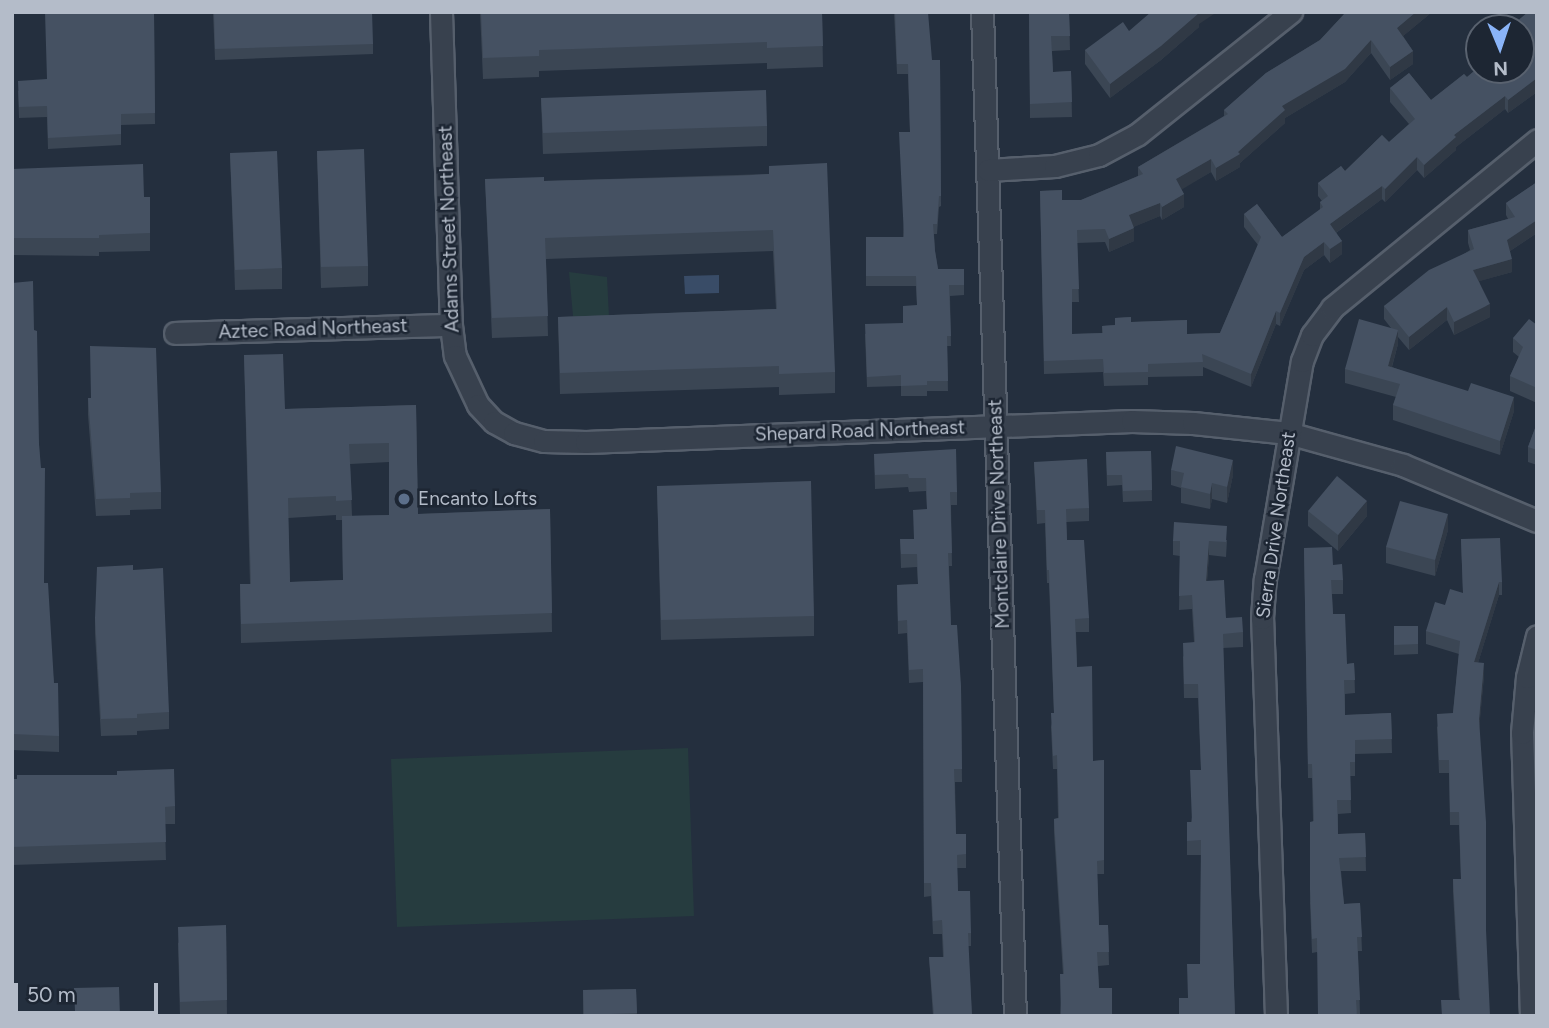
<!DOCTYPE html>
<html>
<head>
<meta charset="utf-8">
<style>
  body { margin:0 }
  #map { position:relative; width:1549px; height:1028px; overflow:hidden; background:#242f3e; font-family:Figtree,sans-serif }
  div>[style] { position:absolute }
  .green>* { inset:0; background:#263c3f }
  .water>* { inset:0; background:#394c67 }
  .roads { filter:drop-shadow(2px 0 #565f6c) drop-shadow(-2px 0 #565f6c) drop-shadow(0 2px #565f6c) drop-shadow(0 -2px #565f6c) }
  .street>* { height:21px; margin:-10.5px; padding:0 10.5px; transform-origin:10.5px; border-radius:10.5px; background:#38414e }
  .wall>* { inset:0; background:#3b4654 }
  .shaded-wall>* { inset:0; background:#303945 }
  .building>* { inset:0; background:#455162 }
  .dots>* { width:19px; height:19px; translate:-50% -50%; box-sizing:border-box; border:4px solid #1d2633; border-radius:50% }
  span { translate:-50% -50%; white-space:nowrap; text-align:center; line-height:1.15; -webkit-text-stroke:5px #1d2633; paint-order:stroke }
  .street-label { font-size:19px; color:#b4bcc9 }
  .poi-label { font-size:19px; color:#b4bcc9 }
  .left { translate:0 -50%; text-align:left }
  .frame { position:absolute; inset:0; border:14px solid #b4bcc9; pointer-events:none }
  .north { position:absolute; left:1465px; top:14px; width:70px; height:70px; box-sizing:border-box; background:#1d2633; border:2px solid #59626f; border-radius:50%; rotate:178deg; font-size:19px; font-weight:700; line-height:28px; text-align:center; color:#b4bcc9 }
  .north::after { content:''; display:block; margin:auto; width:24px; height:32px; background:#8ab4f8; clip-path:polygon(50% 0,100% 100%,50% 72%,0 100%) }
  .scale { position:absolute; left:14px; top:983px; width:144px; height:32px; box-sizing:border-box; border:4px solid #b4bcc9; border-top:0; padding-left:9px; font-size:21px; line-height:24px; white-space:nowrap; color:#b4bcc9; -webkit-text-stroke:5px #1d2633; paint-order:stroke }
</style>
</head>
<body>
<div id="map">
  <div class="green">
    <div style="clip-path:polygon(569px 272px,607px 277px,609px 317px,573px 316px)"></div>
    <div style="clip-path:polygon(688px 748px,694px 916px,397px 927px,391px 759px)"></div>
  </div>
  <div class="water">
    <div style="clip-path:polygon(719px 275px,719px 293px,685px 294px,684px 276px)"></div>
  </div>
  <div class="roads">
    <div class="street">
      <div style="left:441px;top:12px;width:313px;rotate:88.2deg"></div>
      <div style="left:451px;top:325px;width:31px;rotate:83deg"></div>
      <div style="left:455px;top:356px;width:54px;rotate:64.9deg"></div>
      <div style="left:478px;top:405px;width:23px;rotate:47deg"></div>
      <div style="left:494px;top:422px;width:23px;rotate:29deg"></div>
      <div style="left:514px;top:433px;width:31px;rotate:15deg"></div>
      <div style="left:544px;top:441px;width:42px;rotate:1.4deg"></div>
      <div style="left:586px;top:442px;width:546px;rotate:-2.2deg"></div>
      <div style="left:1132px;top:421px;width:61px;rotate:1.9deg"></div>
      <div style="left:1193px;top:423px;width:96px;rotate:6deg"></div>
      <div style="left:1288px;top:433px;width:119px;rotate:15.5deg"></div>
      <div style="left:1403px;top:465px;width:145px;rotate:22.7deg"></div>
      <div style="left:982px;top:12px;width:1005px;rotate:88.12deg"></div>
      <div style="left:988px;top:170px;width:67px;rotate:-3.4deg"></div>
      <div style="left:1055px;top:166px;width:45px;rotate:-14deg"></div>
      <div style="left:1099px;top:155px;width:44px;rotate:-28.3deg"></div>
      <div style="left:1138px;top:134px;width:196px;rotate:-38.6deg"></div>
      <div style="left:175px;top:333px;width:276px;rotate:-1.7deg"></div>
      <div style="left:1276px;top:1016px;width:398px;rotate:-92deg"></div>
      <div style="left:1262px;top:618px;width:39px;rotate:-86deg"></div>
      <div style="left:1265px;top:579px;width:221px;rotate:-80.4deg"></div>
      <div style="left:1302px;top:361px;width:28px;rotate:-69deg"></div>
      <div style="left:1312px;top:335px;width:34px;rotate:-53deg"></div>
      <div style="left:1332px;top:308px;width:265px;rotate:-39.3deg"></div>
      <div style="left:1531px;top:1016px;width:283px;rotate:-91.8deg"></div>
      <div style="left:1522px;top:733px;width:56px;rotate:-84.9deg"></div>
      <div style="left:1527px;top:677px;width:42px;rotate:-76.3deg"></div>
    </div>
  </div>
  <div class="wall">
    <div style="clip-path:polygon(154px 12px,155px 124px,121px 125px,121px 145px,48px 149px,47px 117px,19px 118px,18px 91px,47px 79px)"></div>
    <div style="clip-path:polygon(213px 12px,373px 44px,373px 54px,215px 60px)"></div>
    <div style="clip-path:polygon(480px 12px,822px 12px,823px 67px,767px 69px,767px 63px,539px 71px,539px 77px,483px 79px)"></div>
    <div style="clip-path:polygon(894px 12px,932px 60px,940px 60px,941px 206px,939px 207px,937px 234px,934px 234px,935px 251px,938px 269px,964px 269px,964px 295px,950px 296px,951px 346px,947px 346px,948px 391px,927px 391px,927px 396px,901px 396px,901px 386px,867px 387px,865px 334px,903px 323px,917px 305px,916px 286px,866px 286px,866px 237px,903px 237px,910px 132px,908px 74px,897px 74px)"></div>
    <div style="clip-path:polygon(1029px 12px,1069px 12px,1070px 50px,1052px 51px,1053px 72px,1071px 71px,1072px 117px,1030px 118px)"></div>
    <div style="clip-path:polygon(1346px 12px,1432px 12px,1403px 36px,1413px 51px,1413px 64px,1390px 80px,1371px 53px,1345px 82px,1285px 118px,1285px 123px,1240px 163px,1240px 167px,1216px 181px,1211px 172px,1181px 189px,1184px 194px,1184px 207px,1162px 220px,1160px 216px,1133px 227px,1134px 241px,1109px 252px,1105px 242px,1077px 243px,1079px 302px,1072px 302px,1072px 334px,1102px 333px,1102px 326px,1115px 325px,1115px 318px,1131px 317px,1131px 322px,1187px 320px,1187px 334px,1220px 333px,1258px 245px,1244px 227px,1244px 214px,1257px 204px,1282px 237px,1320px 210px,1320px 202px,1322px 201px,1318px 196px,1318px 183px,1341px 166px,1345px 171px,1382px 135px,1389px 142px,1409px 124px,1390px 102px,1390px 88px,1409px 73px,1431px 100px,1464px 74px,1467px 77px,1479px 67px,1479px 70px,1521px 70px,1521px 28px,1514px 28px,1514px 24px,1528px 12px,1537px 12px,1537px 92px,1508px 113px,1505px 109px,1456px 147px,1456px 150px,1424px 178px,1417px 170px,1385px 202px,1382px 199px,1336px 233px,1342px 241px,1342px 254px,1330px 263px,1324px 255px,1304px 270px,1280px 326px,1276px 324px,1251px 387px,1203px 367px,1203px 376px,1148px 377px,1148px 385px,1104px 386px,1103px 372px,1044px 374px,1040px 191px,1062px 190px,1062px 200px,1081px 200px,1138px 176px,1138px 167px,1224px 116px,1224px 110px,1266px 73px,1320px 40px)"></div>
    <div style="clip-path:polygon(1199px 24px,1199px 27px,1161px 60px,1110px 98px,1085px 64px,1085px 50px,1129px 31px)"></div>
    <div style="clip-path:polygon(541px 98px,767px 126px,767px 146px,543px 154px)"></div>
    <div style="clip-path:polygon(317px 151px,368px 266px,368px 286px,321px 288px)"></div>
    <div style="clip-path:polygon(230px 153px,282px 268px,282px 289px,235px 290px)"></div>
    <div style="clip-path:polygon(12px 169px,144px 197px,150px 197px,150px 251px,99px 252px,99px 256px,12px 255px)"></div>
    <div style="clip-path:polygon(769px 174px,835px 372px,835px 393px,779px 395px,779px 387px,560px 394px,558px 317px,776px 309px,773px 251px,546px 259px,548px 336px,492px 338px,485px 179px,544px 181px)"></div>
    <div style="clip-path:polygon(1537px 182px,1537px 233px,1510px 251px,1512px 272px,1479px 281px,1490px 317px,1454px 335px,1447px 320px,1409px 350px,1398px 337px,1398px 344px,1392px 367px,1514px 411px,1500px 455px,1393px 420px,1393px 405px,1396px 397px,1345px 383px,1345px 369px,1391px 328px,1384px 319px,1384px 306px,1470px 250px,1468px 243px,1468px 230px,1508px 219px,1506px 215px,1506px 203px)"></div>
    <div style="clip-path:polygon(12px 283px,39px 444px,44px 583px,59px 736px,59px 752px,12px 750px)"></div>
    <div style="clip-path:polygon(1537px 325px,1537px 403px,1510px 391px,1510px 376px,1519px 357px,1513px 352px,1513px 338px)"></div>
    <div style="clip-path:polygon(evenodd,244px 355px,285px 409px,416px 405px,418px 514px,550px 509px,552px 632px,241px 643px,240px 584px,250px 584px,244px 355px,389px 462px,389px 515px,352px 516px,350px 464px,389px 462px,244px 355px,336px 515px,336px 520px,342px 520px,343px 580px,290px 582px,288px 518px,336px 515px)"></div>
    <div style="clip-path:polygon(88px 398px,161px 492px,161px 509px,130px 510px,130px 515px,96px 516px,88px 415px)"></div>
    <div style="clip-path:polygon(1537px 423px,1537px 465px,1528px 462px,1528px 447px)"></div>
    <div style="clip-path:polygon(1151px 451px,1152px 501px,1123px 502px,1122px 485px,1107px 486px,1106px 452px)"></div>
    <div style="clip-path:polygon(874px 454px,957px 492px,957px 505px,951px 505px,952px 566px,949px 566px,951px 625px,961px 686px,962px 782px,955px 782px,956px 834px,966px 854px,966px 868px,957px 868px,958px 891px,971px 933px,971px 946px,968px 946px,972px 1016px,933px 1016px,929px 957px,943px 957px,942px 934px,933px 934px,931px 896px,924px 897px,923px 682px,909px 683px,907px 633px,898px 634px,897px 585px,918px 584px,917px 567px,901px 568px,900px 539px,914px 539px,927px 509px,926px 491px,909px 492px,908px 487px,875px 489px)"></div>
    <div style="clip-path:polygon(1034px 462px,1089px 508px,1089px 521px,1066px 522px,1067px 540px,1089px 618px,1089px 632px,1076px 632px,1077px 667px,1093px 761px,1104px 760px,1104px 874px,1097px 874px,1099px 925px,1108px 925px,1109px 965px,1098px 966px,1099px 988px,1112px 988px,1112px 1016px,1060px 1016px,1063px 974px,1054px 832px,1054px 819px,1058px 818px,1057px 769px,1053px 769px,1051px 727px,1054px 713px,1049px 583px,1047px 583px,1045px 523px,1037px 524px)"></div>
    <div style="clip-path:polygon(1171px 470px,1233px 475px,1227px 503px,1212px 499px,1210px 509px,1181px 503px,1181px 488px,1171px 485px)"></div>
    <div style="clip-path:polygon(657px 486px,814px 616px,814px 636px,661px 640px)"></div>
    <div style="clip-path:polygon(1308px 511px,1367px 516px,1338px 551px,1308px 526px)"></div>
    <div style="clip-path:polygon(1448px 530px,1435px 576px,1386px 563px,1386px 547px)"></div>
    <div style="clip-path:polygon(1461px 539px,1502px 582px,1502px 595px,1499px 595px,1478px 663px,1484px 676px,1479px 727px,1486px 930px,1459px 1000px,1453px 892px,1453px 879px,1461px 879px,1459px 825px,1450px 825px,1449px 773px,1439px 773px,1437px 727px,1453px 713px,1459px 654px,1426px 644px,1426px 631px,1445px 605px,1463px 593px)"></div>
    <div style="clip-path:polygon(1227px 540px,1226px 557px,1209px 555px,1207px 581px,1226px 618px,1243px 632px,1243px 647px,1223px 648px,1235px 1016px,1188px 998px,1200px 964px,1201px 855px,1187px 855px,1187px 822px,1191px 822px,1201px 770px,1198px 698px,1184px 698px,1183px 657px,1194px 642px,1192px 609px,1179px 610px,1180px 556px,1173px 555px,1173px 541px)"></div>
    <div style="clip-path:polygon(1304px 548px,1333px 565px,1343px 580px,1343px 594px,1332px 594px,1333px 614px,1347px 664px,1354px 663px,1355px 693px,1345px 694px,1345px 715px,1391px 713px,1392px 753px,1355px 754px,1355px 776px,1350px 776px,1351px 813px,1338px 814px,1338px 834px,1365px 833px,1366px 871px,1341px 871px,1344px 904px,1360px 903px,1362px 951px,1358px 951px,1360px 1014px,1357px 1014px,1317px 952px,1312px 953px,1310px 903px,1313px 821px,1312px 778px,1308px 778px)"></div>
    <div style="clip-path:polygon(133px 570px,169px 712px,169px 729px,137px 731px,137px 735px,101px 736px,95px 634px,95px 618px)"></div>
    <div style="clip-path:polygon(1394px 626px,1418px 626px,1418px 654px,1394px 655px)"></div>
    <div style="clip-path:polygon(12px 779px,175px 806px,175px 824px,165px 824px,166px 860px,12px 865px)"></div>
    <div style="clip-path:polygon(226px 925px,227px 1016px,180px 1016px,178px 943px)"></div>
    <div style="clip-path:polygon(636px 989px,637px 1016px,583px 1016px,583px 990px)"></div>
  </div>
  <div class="shaded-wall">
    <div style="clip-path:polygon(1197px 12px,1217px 12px,1199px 24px,1199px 27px,1161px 60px,1110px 98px,1110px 84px)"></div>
    <div style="clip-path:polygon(1416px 12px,1432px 12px,1397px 41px,1397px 28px)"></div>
    <div style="clip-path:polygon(1371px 40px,1371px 53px,1345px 82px,1285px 118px,1285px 123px,1240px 163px,1240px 167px,1216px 181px,1216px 168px,1238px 152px,1282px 106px)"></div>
    <div style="clip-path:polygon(1413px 51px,1413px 64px,1390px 80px,1390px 67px)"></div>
    <div style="clip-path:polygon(1537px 78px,1537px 92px,1508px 113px,1508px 100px)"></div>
    <div style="clip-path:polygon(1505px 96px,1505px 109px,1456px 147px,1456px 150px,1424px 178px,1424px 165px,1454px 135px)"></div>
    <div style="clip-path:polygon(1417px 157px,1417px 170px,1385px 202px,1385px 189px)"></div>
    <div style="clip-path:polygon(1211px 159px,1211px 172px,1176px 193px,1176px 179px)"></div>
    <div style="clip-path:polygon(1382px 186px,1382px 199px,1330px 237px,1330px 224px)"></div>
    <div style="clip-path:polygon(1184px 194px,1184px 207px,1162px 220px,1162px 207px)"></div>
    <div style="clip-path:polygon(1160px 203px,1160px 216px,1129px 229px,1129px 215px)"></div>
    <div style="clip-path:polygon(1537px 220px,1537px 233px,1507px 253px,1507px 240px)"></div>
    <div style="clip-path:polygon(1134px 228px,1134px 241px,1109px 252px,1109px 239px)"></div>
    <div style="clip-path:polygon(1342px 241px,1342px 254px,1330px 263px,1330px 249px)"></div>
    <div style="clip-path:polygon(1324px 242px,1324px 255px,1304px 270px,1280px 326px,1280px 313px,1304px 257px)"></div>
    <div style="clip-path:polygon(1512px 259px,1512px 272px,1473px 283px,1473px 270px)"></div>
    <div style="clip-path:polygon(1490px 304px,1490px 317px,1454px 335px,1454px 322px)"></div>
    <div style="clip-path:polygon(1447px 307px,1447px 320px,1409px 350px,1409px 337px)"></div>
    <div style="clip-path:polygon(1276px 311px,1276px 324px,1251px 387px,1251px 374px)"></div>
    <div style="clip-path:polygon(1398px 330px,1398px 344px,1388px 380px,1388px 366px)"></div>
    <div style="clip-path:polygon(1514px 397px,1514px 411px,1500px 455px,1500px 441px)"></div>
    <div style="clip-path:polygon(1233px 460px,1233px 475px,1227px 503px,1227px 487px)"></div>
    <div style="clip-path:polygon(1212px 483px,1212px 499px,1210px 509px,1210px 494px)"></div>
    <div style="clip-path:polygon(1367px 501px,1367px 516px,1338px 551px,1338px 535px)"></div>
    <div style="clip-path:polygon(1448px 514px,1448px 530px,1435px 576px,1435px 560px)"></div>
    <div style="clip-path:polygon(1209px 541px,1209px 555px,1206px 596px,1206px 581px)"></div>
    <div style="clip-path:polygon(1499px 582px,1499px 595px,1474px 676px,1474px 662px)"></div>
    <div style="clip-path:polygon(1484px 663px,1484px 676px,1479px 732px,1479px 719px)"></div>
  </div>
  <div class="building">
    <div style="clip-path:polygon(45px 12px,154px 12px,155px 113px,121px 114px,121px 134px,48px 138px,47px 106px,19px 107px,18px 81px,47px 79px)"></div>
    <div style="clip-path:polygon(214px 12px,372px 12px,373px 44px,215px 49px)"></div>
    <div style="clip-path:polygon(481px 12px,822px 12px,823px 46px,767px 48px,767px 42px,573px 49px,539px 50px,539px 56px,483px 58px)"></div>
    <div style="clip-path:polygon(895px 12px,928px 12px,932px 60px,940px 60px,941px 196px,939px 196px,937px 224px,933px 224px,935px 251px,938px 269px,964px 269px,964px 285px,949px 285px,951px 336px,947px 336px,948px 381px,927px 381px,927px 385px,901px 386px,901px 375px,867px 377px,865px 324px,903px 323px,903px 306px,917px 305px,916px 276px,866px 276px,866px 237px,904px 237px,899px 132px,910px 132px,908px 64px,897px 64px)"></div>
    <div style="clip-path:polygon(1029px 12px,1069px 12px,1070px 36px,1051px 36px,1053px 72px,1071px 71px,1072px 102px,1030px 104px)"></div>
    <div style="clip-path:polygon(1151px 12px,1199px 13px,1161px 46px,1110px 84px,1085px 50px,1123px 22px,1129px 31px)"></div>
    <div style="clip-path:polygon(1346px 12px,1416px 12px,1397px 28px,1413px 51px,1390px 67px,1371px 40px,1345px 69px,1282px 106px,1285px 110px,1238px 152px,1240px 154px,1216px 168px,1211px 159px,1176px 179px,1184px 194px,1162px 207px,1160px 203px,1129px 215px,1134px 228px,1109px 239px,1105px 229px,1077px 230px,1079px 289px,1072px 289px,1072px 334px,1103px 333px,1102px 326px,1115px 325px,1115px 318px,1131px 317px,1131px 322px,1187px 320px,1187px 334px,1220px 333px,1261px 237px,1244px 214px,1257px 204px,1282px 237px,1323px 207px,1320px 202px,1328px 196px,1318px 183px,1341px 166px,1345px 171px,1382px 135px,1389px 142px,1415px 119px,1390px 88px,1409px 73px,1431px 100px,1464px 74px,1467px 77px,1479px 67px,1479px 70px,1521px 70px,1521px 28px,1517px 28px,1514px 24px,1528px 12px,1537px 12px,1537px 78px,1508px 100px,1505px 96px,1454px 135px,1456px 137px,1424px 165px,1417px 157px,1385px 189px,1382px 186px,1330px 224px,1342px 241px,1330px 249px,1324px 242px,1304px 257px,1280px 313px,1276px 311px,1251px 374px,1202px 354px,1203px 362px,1148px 364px,1148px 372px,1104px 373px,1103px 359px,1044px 361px,1040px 191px,1062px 190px,1062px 200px,1081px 200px,1143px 174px,1138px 167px,1228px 114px,1224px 110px,1266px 73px,1320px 40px)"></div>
    <div style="clip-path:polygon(766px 90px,767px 126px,543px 133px,541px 98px)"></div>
    <div style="clip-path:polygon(364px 149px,368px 266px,321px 267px,317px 151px)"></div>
    <div style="clip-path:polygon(277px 151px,282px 268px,235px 270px,230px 153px)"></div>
    <div style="clip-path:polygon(827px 163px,835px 372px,779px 374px,779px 366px,560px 373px,558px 317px,777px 309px,773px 230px,545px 238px,548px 316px,492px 318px,485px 179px,544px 177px,544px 181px,736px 176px,769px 174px,769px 166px)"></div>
    <div style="clip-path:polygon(143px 164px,144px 197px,150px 197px,150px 233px,99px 235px,99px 238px,12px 238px,12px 169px)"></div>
    <div style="clip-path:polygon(1537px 182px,1537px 220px,1507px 240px,1512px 259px,1473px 270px,1490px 304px,1454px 322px,1447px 307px,1409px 337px,1384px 306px,1429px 270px,1474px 249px,1468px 230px,1515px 217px,1506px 203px)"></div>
    <div style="clip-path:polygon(33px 281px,34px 330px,37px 331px,39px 444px,41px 468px,45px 468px,44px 583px,48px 583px,54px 683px,58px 683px,59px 736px,12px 734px,12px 283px)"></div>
    <div style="clip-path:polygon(1359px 319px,1398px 330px,1388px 366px,1468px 391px,1471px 383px,1514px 397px,1500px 441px,1393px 405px,1400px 384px,1345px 369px)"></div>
    <div style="clip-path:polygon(1529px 319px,1537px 325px,1537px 388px,1510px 376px,1523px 347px,1513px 338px)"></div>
    <div style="clip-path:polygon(90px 346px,156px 348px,161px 492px,130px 493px,130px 498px,96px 499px,88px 398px,91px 398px)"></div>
    <div style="clip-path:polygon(evenodd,283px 354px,285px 409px,416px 405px,418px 514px,550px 509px,552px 613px,241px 624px,240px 584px,251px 584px,244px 355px,283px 354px,389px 443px,389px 515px,342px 516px,343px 580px,290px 582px,288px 498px,336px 496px,336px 501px,352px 500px,349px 444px,389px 443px)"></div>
    <div style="clip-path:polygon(1537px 423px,1537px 450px,1528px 447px)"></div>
    <div style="clip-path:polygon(1176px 446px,1233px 460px,1227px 487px,1212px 483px,1210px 494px,1181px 487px,1184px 473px,1171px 470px)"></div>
    <div style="clip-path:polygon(956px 449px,957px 492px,950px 492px,952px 553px,948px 553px,951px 625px,957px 625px,961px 686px,962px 769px,954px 769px,956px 834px,966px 834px,966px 854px,957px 855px,958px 891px,970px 891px,971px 933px,968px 933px,972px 1016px,934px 1016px,929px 957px,944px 957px,942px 920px,933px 921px,931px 883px,924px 883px,923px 669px,909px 670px,907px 620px,898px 621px,897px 585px,918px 584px,917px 554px,901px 554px,900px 539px,914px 539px,913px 510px,927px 509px,926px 478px,909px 478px,908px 474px,875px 475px,874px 454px)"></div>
    <div style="clip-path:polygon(1151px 451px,1152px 490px,1123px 491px,1122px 475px,1107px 475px,1106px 452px)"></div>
    <div style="clip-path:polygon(1087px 459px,1089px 508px,1066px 509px,1067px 540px,1084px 540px,1089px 618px,1075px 619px,1077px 667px,1092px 666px,1093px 761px,1104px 760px,1104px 860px,1097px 861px,1099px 925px,1108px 925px,1109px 952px,1097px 952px,1099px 988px,1112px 988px,1112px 1014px,1103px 1014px,1103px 1016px,1061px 1016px,1060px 974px,1064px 974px,1054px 819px,1059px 818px,1057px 755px,1053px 756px,1051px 713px,1054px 713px,1049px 570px,1047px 570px,1045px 510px,1037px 510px,1034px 462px)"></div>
    <div style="clip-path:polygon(1337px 476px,1367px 501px,1338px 535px,1308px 511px)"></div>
    <div style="clip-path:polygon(811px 481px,814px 616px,661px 620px,657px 486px)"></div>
    <div style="clip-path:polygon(1400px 501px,1448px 514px,1435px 560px,1386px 547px)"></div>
    <div style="clip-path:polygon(1174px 522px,1227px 526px,1226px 542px,1209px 541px,1206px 581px,1224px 580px,1226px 618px,1242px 617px,1243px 632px,1223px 634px,1235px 1016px,1179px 1016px,1179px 998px,1188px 998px,1187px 964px,1200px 964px,1201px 840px,1187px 841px,1187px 822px,1192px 822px,1190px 770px,1201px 770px,1198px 684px,1184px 684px,1183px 643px,1195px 642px,1192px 595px,1179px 596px,1180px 541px,1173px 541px)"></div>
    <div style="clip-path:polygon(1500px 538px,1502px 582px,1499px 582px,1474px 662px,1484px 663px,1479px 719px,1486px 822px,1486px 930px,1490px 1016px,1442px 1016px,1441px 1000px,1460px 1000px,1453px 879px,1461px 879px,1459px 812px,1450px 812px,1449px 760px,1439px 760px,1437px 714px,1453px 713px,1460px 641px,1426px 631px,1435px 602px,1445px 605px,1450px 589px,1463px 593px,1461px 539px)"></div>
    <div style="clip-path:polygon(1332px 547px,1333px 565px,1342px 564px,1343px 580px,1331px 580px,1333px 614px,1345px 614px,1347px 664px,1354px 663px,1355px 680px,1344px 680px,1345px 715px,1391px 713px,1392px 739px,1355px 740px,1355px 762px,1350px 762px,1351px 800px,1337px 800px,1338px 834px,1365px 833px,1366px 857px,1339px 858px,1344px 904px,1360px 903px,1362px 937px,1357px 937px,1360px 1000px,1356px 1000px,1357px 1016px,1318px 1016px,1317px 938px,1312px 939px,1310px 889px,1310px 822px,1314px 821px,1312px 764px,1308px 764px,1304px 548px)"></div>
    <div style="clip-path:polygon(133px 565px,133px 570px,163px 568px,169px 712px,137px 714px,137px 718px,101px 719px,95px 618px,97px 567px)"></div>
    <div style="clip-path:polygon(1394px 626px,1418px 626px,1418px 644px,1394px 645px)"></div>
    <div style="clip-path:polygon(174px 769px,175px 806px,165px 807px,166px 842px,12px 847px,12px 779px,17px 779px,17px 775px,117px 775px,117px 771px)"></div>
    <div style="clip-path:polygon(226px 925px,227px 1000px,180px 1002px,178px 927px)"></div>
    <div style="clip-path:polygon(119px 987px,120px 1016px,12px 1016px,12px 1013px,75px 1011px,74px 988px)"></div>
    <div style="clip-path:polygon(636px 989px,637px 1013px,584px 1015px,583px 990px)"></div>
  </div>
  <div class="dots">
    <div style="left:404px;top:499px;background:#5c6f8a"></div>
  </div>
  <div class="street-label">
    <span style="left:449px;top:229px;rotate:-92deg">Adams Street Northeast</span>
    <span style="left:313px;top:329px;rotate:-2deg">Aztec Road Northeast</span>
    <span style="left:860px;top:431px;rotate:-2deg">Shepard Road Northeast</span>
    <span style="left:999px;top:514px;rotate:-92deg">Montclaire Drive Northeast</span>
    <span style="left:1276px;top:525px;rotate:-82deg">Sierra Drive Northeast</span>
  </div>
  <div class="poi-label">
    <span class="left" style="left:418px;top:499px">Encanto Lofts</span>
  </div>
  <div class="frame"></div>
  <div class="north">N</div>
  <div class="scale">50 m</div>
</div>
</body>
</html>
